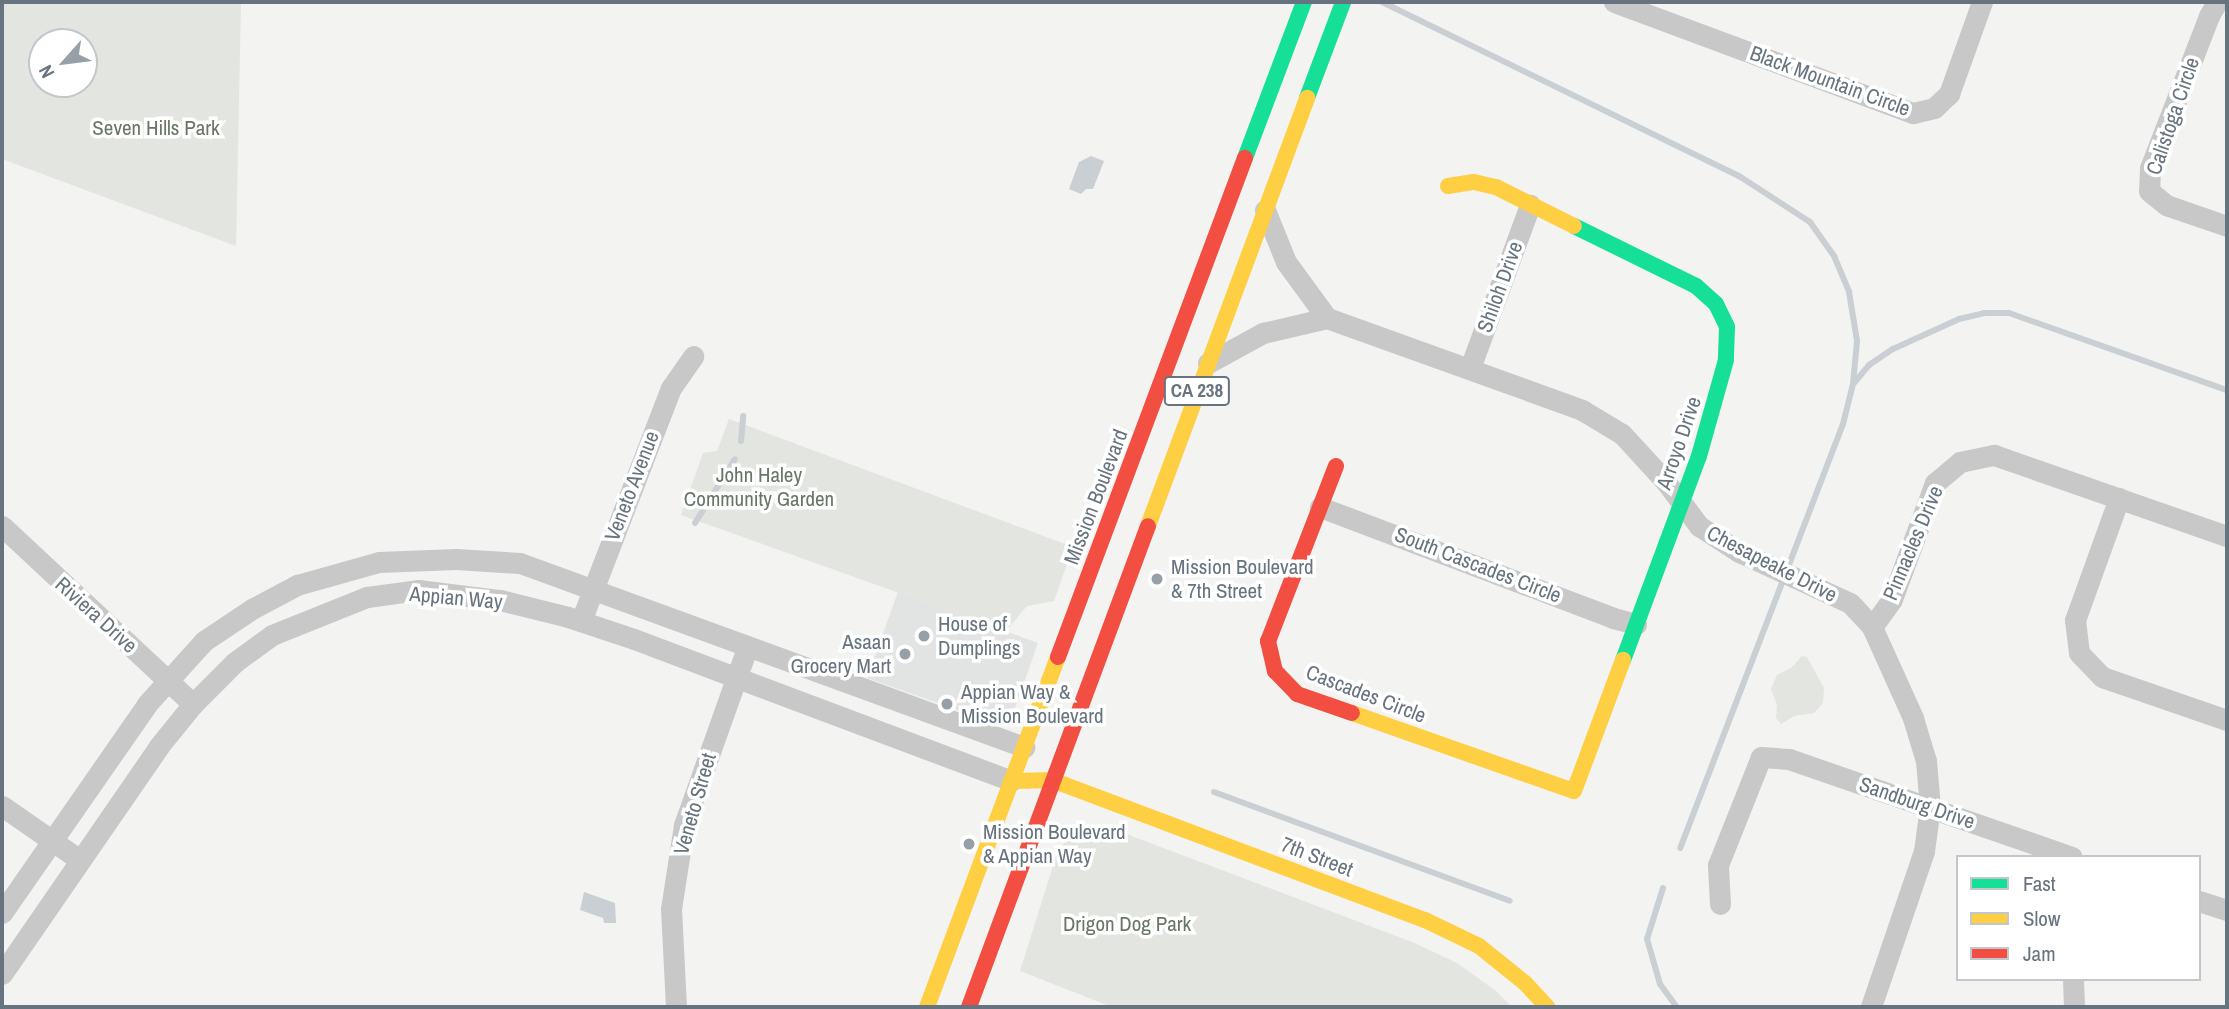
<!DOCTYPE html>
<html>
<head>
<meta charset="utf-8">
<style>
  body { margin:0 }
  #map { position:relative; width:2229px; height:1009px; overflow:hidden; background:#f3f3f2; font-family:"Archivo Narrow",sans-serif }
  div>[style] { position:absolute }
  .built>* { inset:0; background:#e2e3e3 }
  .green>* { inset:0; background:#e2e5e0 }
  .water>* { inset:0; background:#c9cfd2 }
  .stream>* { height:6px; margin:-3px; padding:0 3px; transform-origin:3px; border-radius:3px; background:#c9cfd2 }
  .street>* { height:21px; margin:-10.5px; padding:0 10.5px; transform-origin:10.5px; border-radius:10.5px; background:#c8c8c9 }
  .fast>* { height:16px; margin:-8px; padding:0 8px; transform-origin:8px; border-radius:8px; background:#16e098 }
  .slow>* { height:16px; margin:-8px; padding:0 8px; transform-origin:8px; border-radius:8px; background:#ffcf43 }
  .jam>* { height:16px; margin:-8px; padding:0 8px; transform-origin:8px; border-radius:8px; background:#f24e42 }
  .dots>* { width:19px; height:19px; translate:-50% -50%; box-sizing:border-box; border:4px solid #fff; border-radius:50% }
  span { translate:-50% -50%; white-space:nowrap; text-align:center; line-height:1.15; -webkit-text-stroke:7px #fff; paint-order:stroke }
  .shield-label span { padding:2px 5px; background:#fff; border:2px solid; border-radius:5px; -webkit-text-stroke-width:0 }
  .shield-label { font-size:19px; color:#67737e; font-weight:700 }
  .street-label { font-size:21px; color:#67737e }
  .park-label { font-size:21px; color:#687765 }
  .poi-label { font-size:21px; color:#67737e }
  .left { translate:0 -50%; text-align:left }
  .right { translate:-100% -50%; text-align:right }
  .frame { position:absolute; inset:0; border:4px solid #67737e; pointer-events:none }
  .legend { position:absolute; left:1956px; top:855px; width:245px; height:126px; box-sizing:border-box; background:#fff; border:2px solid #c2c7cb; margin:0; padding:9px 12px; list-style:none; font-size:21px; color:#67737e }
  .legend li { display:flex; align-items:center; gap:14px; height:35px }
  .legend b { width:35px; border:2px solid #c2c7cb }
  .north { position:absolute; left:28px; top:28px; width:70px; height:70px; box-sizing:border-box; background:#fff; border:2px solid #c2c7cb; border-radius:50%; rotate:242deg; font-size:19px; font-weight:700; line-height:28px; text-align:center; color:#67737e }
  .north::after { content:''; display:block; margin:auto; width:24px; height:32px; background:#98a0a7; clip-path:polygon(50% 0,100% 100%,50% 72%,0 100%) }
</style>
</head>
<body>
<div id="map">
  <div class="built">
    <div style="clip-path:polygon(898px 592px,1038px 643px,1015px 708px,1003px 719px,986px 720px,867px 678px)"></div>
  </div>
  <div class="green">
    <div style="clip-path:polygon(evenodd,2px 2px,241px 2px,236px 246px,2px 159px,2px 2px,42px 42px,84px 42px,84px 84px,42px 84px,42px 42px)"></div>
    <div style="clip-path:polygon(729px 419px,1073px 547px,1054px 601px,1027px 606px,1006px 631px,681px 515px,703px 453px,717px 451px)"></div>
    <div style="clip-path:polygon(1802px 656px,1807px 657px,1824px 688px,1823px 703px,1814px 713px,1794px 716px,1781px 724px,1776px 718px,1777px 705px,1771px 689px,1777px 675px,1791px 668px)"></div>
    <div style="clip-path:polygon(1105px 826px,1412px 942px,1457px 963px,1496px 991px,1512px 1007px,1112px 1007px,1020px 971px,1058px 850px,1073px 832px)"></div>
  </div>
  <div class="water">
    <div style="clip-path:polygon(1091px 156px,1104px 161px,1093px 189px,1086px 189px,1081px 194px,1069px 189px,1079px 162px)"></div>
    <div style="clip-path:polygon(584px 892px,615px 903px,616px 923px,604px 923px,603px 918px,580px 910px)"></div>
  </div>
  <div class="stream">
    <div style="left:1382px;top:2px;width:397px;rotate:26deg"></div>
    <div style="left:1739px;top:176px;width:85px;rotate:32.9deg"></div>
    <div style="left:1810px;top:222px;width:42px;rotate:54.8deg"></div>
    <div style="left:1834px;top:256px;width:39px;rotate:67deg"></div>
    <div style="left:1849px;top:292px;width:50px;rotate:80.7deg"></div>
    <div style="left:1857px;top:341px;width:43px;rotate:95.3deg"></div>
    <div style="left:1853px;top:384px;width:41px;rotate:104deg"></div>
    <div style="left:1843px;top:424px;width:454px;rotate:111deg"></div>
    <div style="left:1854px;top:383px;width:23px;rotate:-50deg"></div>
    <div style="left:1869px;top:365px;width:29px;rotate:-34deg"></div>
    <div style="left:1893px;top:349px;width:72px;rotate:-24.4deg"></div>
    <div style="left:1959px;top:319px;width:26px;rotate:-13deg"></div>
    <div style="left:1984px;top:313px;width:25px"></div>
    <div style="left:2009px;top:313px;width:231px;rotate:19.5deg"></div>
    <div style="left:741px;top:441px;width:25px;rotate:-85deg"></div>
    <div style="left:695px;top:523px;width:75px;rotate:-58deg"></div>
    <div style="left:1214px;top:792px;width:315px;rotate:20.2deg"></div>
    <div style="left:1663px;top:888px;width:53px;rotate:107.4deg"></div>
    <div style="left:1647px;top:939px;width:47px;rotate:73.9deg"></div>
    <div style="left:1660px;top:984px;width:29px;rotate:54deg"></div>
  </div>
  <div class="street">
    <div style="left:1614px;top:2px;width:319px;rotate:20.4deg"></div>
    <div style="left:1913px;top:113px;width:22px;rotate:-13deg"></div>
    <div style="left:1934px;top:108px;width:21px;rotate:-43deg"></div>
    <div style="left:1949px;top:94px;width:98px;rotate:-70.3deg"></div>
    <div style="left:2217px;top:2px;width:16px;rotate:120deg"></div>
    <div style="left:2209px;top:16px;width:163px;rotate:111.2deg"></div>
    <div style="left:2150px;top:168px;width:23px;rotate:92deg"></div>
    <div style="left:2149px;top:191px;width:22px;rotate:39deg"></div>
    <div style="left:2166px;top:205px;width:65px;rotate:19deg"></div>
    <div style="left:1265px;top:210px;width:56px;rotate:68deg"></div>
    <div style="left:1286px;top:262px;width:69px;rotate:53.8deg"></div>
    <div style="left:1208px;top:363px;width:63px;rotate:-28.6deg"></div>
    <div style="left:1263px;top:333px;width:66px;rotate:-13.2deg"></div>
    <div style="left:1327px;top:318px;width:271px;rotate:19.8deg"></div>
    <div style="left:1582px;top:410px;width:47px;rotate:31deg"></div>
    <div style="left:1622px;top:434px;width:65px;rotate:47.5deg"></div>
    <div style="left:1666px;top:482px;width:55px;rotate:53.1deg"></div>
    <div style="left:1699px;top:526px;width:48px;rotate:33deg"></div>
    <div style="left:1739px;top:552px;width:122px;rotate:24.7deg"></div>
    <div style="left:1850px;top:603px;width:33px;rotate:47deg"></div>
    <div style="left:1872px;top:627px;width:100px;rotate:65.7deg"></div>
    <div style="left:1913px;top:718px;width:45px;rotate:73.2deg"></div>
    <div style="left:1926px;top:761px;width:46px;rotate:85deg"></div>
    <div style="left:1930px;top:807px;width:44px;rotate:97.8deg"></div>
    <div style="left:1924px;top:851px;width:165px;rotate:108.8deg"></div>
    <div style="left:1470px;top:368px;width:174px;rotate:-69.8deg"></div>
    <div style="left:2119px;top:498px;width:130px;rotate:109.8deg"></div>
    <div style="left:2075px;top:620px;width:33px;rotate:83deg"></div>
    <div style="left:2079px;top:653px;width:33px;rotate:46deg"></div>
    <div style="left:2102px;top:677px;width:132px;rotate:19deg"></div>
    <div style="left:1320px;top:507px;width:313px;rotate:20.7deg"></div>
    <div style="left:1613px;top:618px;width:24px;rotate:15deg"></div>
    <div style="left:2px;top:526px;width:261px;rotate:43deg"></div>
    <div style="left:581px;top:621px;width:250px;rotate:-68.9deg"></div>
    <div style="left:671px;top:388px;width:39px;rotate:-55deg"></div>
    <div style="left:1872px;top:627px;width:34px;rotate:-54deg"></div>
    <div style="left:1892px;top:599px;width:124px;rotate:-69.7deg"></div>
    <div style="left:1935px;top:483px;width:33px;rotate:-40deg"></div>
    <div style="left:1960px;top:462px;width:35px;rotate:-12deg"></div>
    <div style="left:1994px;top:455px;width:247px;rotate:19.2deg"></div>
    <div style="left:2px;top:806px;width:95px;rotate:34.7deg"></div>
    <div style="left:2199px;top:901px;width:29px;rotate:18deg"></div>
    <div style="left:1720px;top:904px;width:39px;rotate:-93deg"></div>
    <div style="left:1718px;top:865px;width:116px;rotate:-68.3deg"></div>
    <div style="left:1761px;top:757px;width:28px;rotate:4deg"></div>
    <div style="left:1789px;top:759px;width:299px;rotate:19.1deg"></div>
    <div style="left:2px;top:913px;width:254px;rotate:-55.2deg"></div>
    <div style="left:147px;top:704px;width:85px;rotate:-47.9deg"></div>
    <div style="left:204px;top:641px;width:58px;rotate:-33.7deg"></div>
    <div style="left:252px;top:609px;width:51px;rotate:-28.1deg"></div>
    <div style="left:297px;top:585px;width:85px;rotate:-15.7deg"></div>
    <div style="left:379px;top:562px;width:77px;rotate:-2.2deg"></div>
    <div style="left:456px;top:559px;width:64px;rotate:3.6deg"></div>
    <div style="left:520px;top:563px;width:537px;rotate:20.06deg"></div>
    <div style="left:2px;top:974px;width:277px;rotate:-55.4deg"></div>
    <div style="left:159px;top:746px;width:54px;rotate:-51deg"></div>
    <div style="left:193px;top:704px;width:59px;rotate:-45deg"></div>
    <div style="left:235px;top:662px;width:46px;rotate:-36.1deg"></div>
    <div style="left:272px;top:635px;width:102px;rotate:-21.8deg"></div>
    <div style="left:367px;top:597px;width:51px;rotate:-7.8deg"></div>
    <div style="left:418px;top:590px;width:83px;rotate:7deg"></div>
    <div style="left:500px;top:600px;width:70px;rotate:14deg"></div>
    <div style="left:568px;top:617px;width:70px;rotate:18.4deg"></div>
    <div style="left:634px;top:639px;width:403px;rotate:20.6deg"></div>
    <div style="left:2073px;top:979px;width:28px;rotate:88deg"></div>
    <div style="left:676px;top:1007px;width:98px;rotate:-92.9deg"></div>
    <div style="left:671px;top:909px;width:85px;rotate:-81.2deg"></div>
    <div style="left:684px;top:825px;width:188px;rotate:-70.4deg"></div>
  </div>
  <div class="fast">
    <div style="left:1307px;top:98px;width:103px;rotate:-69.4deg"></div>
    <div style="left:1245px;top:158px;width:167px;rotate:-69.3deg"></div>
    <div style="left:1574px;top:226px;width:136px;rotate:26.2deg"></div>
    <div style="left:1696px;top:286px;width:27px;rotate:42deg"></div>
    <div style="left:1716px;top:304px;width:25px;rotate:64deg"></div>
    <div style="left:1727px;top:327px;width:33px;rotate:92deg"></div>
    <div style="left:1726px;top:360px;width:100px;rotate:105.7deg"></div>
    <div style="left:1699px;top:456px;width:218px;rotate:110.4deg"></div>
  </div>
  <div class="slow">
    <div style="left:1448px;top:186px;width:26px;rotate:-9deg"></div>
    <div style="left:1474px;top:182px;width:23px;rotate:13deg"></div>
    <div style="left:1496px;top:187px;width:87px;rotate:26.6deg"></div>
    <div style="left:1148px;top:526px;width:457px;rotate:-69.6deg"></div>
    <div style="left:1352px;top:713px;width:235px;rotate:19.4deg"></div>
    <div style="left:1574px;top:791px;width:140px;rotate:-69.5deg"></div>
    <div style="left:1011px;top:781px;width:41px;rotate:-1.4deg"></div>
    <div style="left:1052px;top:780px;width:398px;rotate:20.6deg"></div>
    <div style="left:1425px;top:920px;width:60px;rotate:25.7deg"></div>
    <div style="left:1479px;top:946px;width:59px;rotate:38.8deg"></div>
    <div style="left:1525px;top:983px;width:33px;rotate:47deg"></div>
    <div style="left:927px;top:1007px;width:374px;rotate:-69.5deg"></div>
  </div>
  <div class="jam">
    <div style="left:1336px;top:466px;width:188px;rotate:111.2deg"></div>
    <div style="left:1268px;top:641px;width:31px;rotate:77deg"></div>
    <div style="left:1275px;top:671px;width:32px;rotate:46deg"></div>
    <div style="left:1297px;top:694px;width:58px;rotate:19.1deg"></div>
    <div style="left:1058px;top:657px;width:533px;rotate:-69.46deg"></div>
    <div style="left:969px;top:1007px;width:513px;rotate:-69.59deg"></div>
  </div>
  <div class="dots">
    <div style="left:1157px;top:579px;background:#98a0a7"></div>
    <div style="left:924px;top:636px;background:#98a0a7"></div>
    <div style="left:905px;top:654px;background:#98a0a7"></div>
    <div style="left:947px;top:704px;background:#98a0a7"></div>
    <div style="left:969px;top:844px;background:#98a0a7"></div>
  </div>
  <div class="shield-label">
    <span style="left:1197px;top:391px">CA 238</span>
  </div>
  <div class="street-label">
    <span style="left:1830px;top:81px;rotate:20deg">Black Mountain Circle</span>
    <span style="left:2173px;top:116px;rotate:-71deg">Calistoga Circle</span>
    <span style="left:1500px;top:287px;rotate:-70deg">Shiloh Drive</span>
    <span style="left:1679px;top:443px;rotate:-71deg">Arroyo Drive</span>
    <span style="left:632px;top:486px;rotate:-69deg">Veneto Avenue</span>
    <span style="left:1096px;top:497px;rotate:-69deg">Mission Boulevard</span>
    <span style="left:1913px;top:543px;rotate:-67deg">Pinnacles Drive</span>
    <span style="left:1772px;top:564px;rotate:27deg">Chesapeake Drive</span>
    <span style="left:1478px;top:565px;rotate:21deg">South Cascades Circle</span>
    <span style="left:456px;top:598px;rotate:5deg">Appian Way</span>
    <span style="left:96px;top:615px;rotate:42deg">Riviera Drive</span>
    <span style="left:1366px;top:694px;rotate:21deg">Cascades Circle</span>
    <span style="left:1917px;top:803px;rotate:19deg">Sandburg Drive</span>
    <span style="left:695px;top:804px;rotate:-74deg">Veneto Street</span>
    <span style="left:1317px;top:857px;rotate:21deg">7th Street</span>
  </div>
  <div class="park-label">
    <span style="left:156px;top:128px">Seven Hills Park</span>
    <span style="left:759px;top:487px">John Haley<br>Community Garden</span>
    <span style="left:1127px;top:924px">Drigon Dog Park</span>
  </div>
  <div class="poi-label">
    <span class="left" style="left:1171px;top:579px">Mission Boulevard<br>&amp; 7th Street</span>
    <span class="left" style="left:938px;top:636px">House of<br>Dumplings</span>
    <span class="right" style="left:891px;top:654px">Asaan<br>Grocery Mart</span>
    <span class="left" style="left:961px;top:704px">Appian Way &amp;<br>Mission Boulevard</span>
    <span class="left" style="left:983px;top:844px">Mission Boulevard<br>&amp; Appian Way</span>
  </div>
  <div class="frame"></div>
  <ul class="legend">
  <li><b style="height:9px;background:#16e098"></b>Fast</li>
  <li><b style="height:9px;background:#ffcf43"></b>Slow</li>
  <li><b style="height:9px;background:#f24e42"></b>Jam</li>
  </ul>
  <div class="north">N</div>
</div>
</body>
</html>
